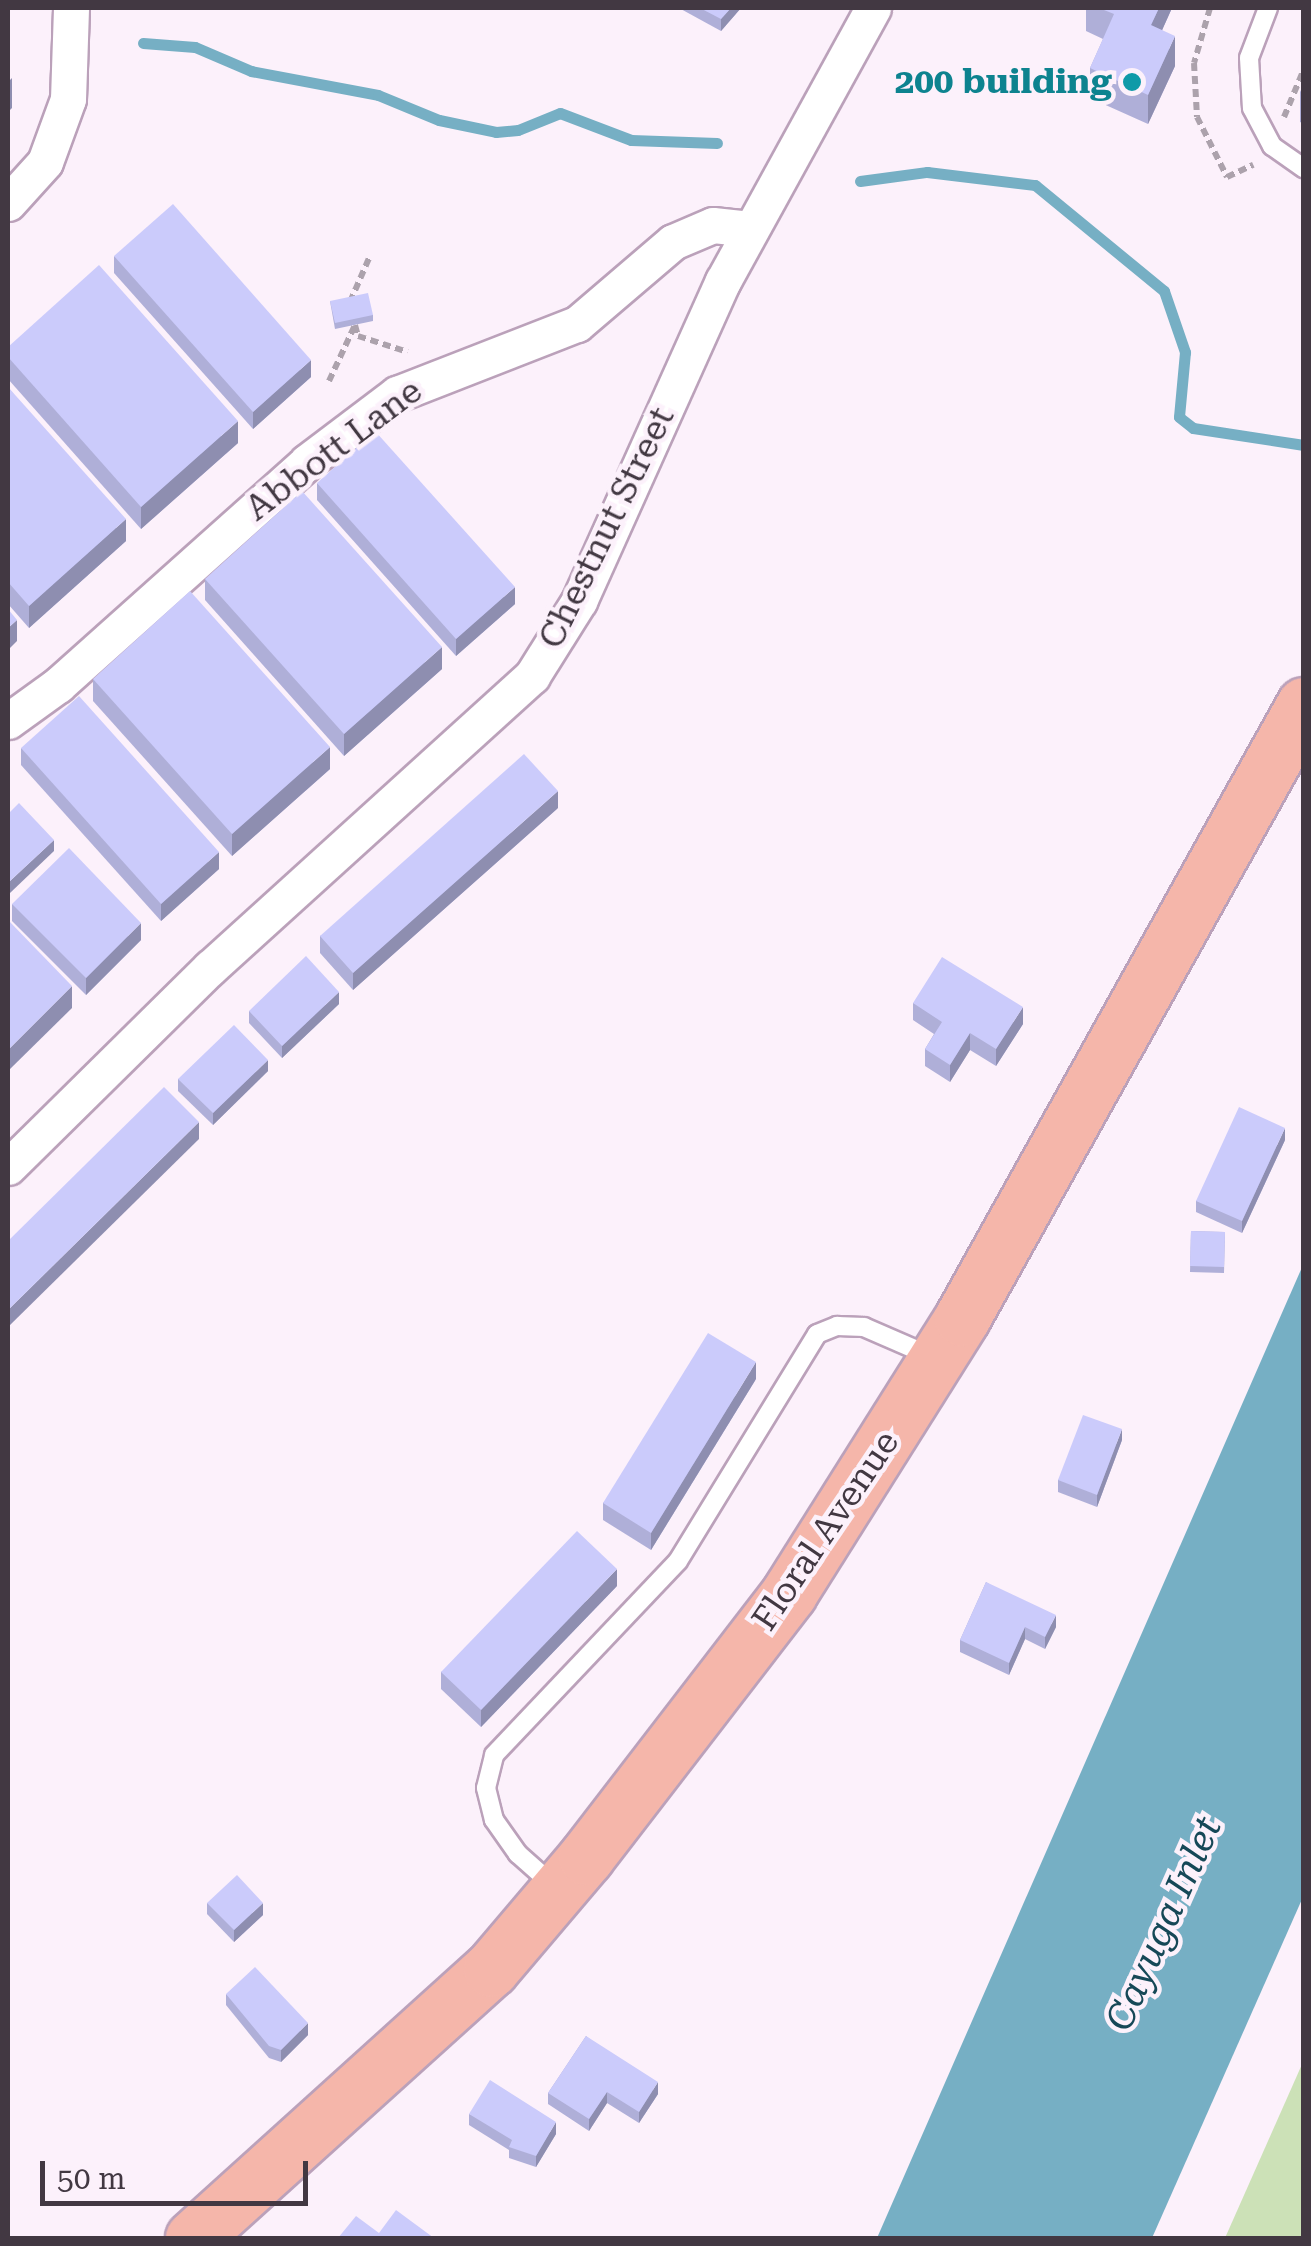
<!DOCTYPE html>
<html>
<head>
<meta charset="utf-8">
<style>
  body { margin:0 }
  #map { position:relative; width:1311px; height:2246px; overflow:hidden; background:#fcf1fb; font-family:"Roboto Serif",serif }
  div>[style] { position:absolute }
  .green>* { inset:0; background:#cce1b7 }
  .water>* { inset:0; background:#76afc4 }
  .stream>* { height:11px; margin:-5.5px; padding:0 5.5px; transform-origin:5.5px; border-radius:5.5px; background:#76afc4 }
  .path>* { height:6px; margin-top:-3px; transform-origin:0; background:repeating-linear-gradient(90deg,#aca2ac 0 8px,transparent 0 13px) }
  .roads { filter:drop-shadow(2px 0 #bba1ba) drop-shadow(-2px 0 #bba1ba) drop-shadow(0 2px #bba1ba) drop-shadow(0 -2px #bba1ba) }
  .service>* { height:18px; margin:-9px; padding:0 9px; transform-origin:9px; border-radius:9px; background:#fff }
  .minor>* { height:35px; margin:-17.5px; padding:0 17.5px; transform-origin:17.5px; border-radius:17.5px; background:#fff }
  .primary>* { height:55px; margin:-27.5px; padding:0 27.5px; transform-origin:27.5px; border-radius:27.5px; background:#f5b6aa }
  .wall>* { inset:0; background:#afafd8 }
  .shaded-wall>* { inset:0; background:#8e8eb0 }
  .building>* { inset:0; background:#cbcbfb }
  .dots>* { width:28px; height:28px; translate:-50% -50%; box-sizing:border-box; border:5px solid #fcf1fb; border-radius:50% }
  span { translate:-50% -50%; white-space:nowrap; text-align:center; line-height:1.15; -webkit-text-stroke:9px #fcf1fb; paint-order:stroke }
  .culture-label { font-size:35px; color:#0d838f; font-weight:700 }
  .right { translate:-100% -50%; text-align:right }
  .street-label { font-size:35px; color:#423842 }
  .water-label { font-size:38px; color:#164857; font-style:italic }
  .frame { position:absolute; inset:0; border:10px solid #423842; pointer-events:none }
  .scale { position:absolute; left:40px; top:2161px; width:268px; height:45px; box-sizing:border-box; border:5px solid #423842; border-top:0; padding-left:12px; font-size:30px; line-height:35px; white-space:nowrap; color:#423842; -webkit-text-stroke:8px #fcf1fb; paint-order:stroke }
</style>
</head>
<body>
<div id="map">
  <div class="green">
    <div style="clip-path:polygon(1303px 2062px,1303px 2238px,1225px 2238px)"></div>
  </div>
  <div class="water">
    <div style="clip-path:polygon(1303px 1265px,1303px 1897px,1152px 2238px,877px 2238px)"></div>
  </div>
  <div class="stream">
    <div style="left:143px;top:43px;width:52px;rotate:4.4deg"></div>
    <div style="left:195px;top:47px;width:61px;rotate:23.2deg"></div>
    <div style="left:251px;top:71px;width:129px;rotate:10.7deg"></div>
    <div style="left:378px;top:95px;width:66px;rotate:22.3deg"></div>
    <div style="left:439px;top:120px;width:58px;rotate:11.9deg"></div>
    <div style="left:496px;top:132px;width:22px;rotate:-5deg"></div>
    <div style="left:518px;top:130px;width:45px;rotate:-22deg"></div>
    <div style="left:560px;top:113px;width:76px;rotate:20.8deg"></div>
    <div style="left:631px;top:140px;width:86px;rotate:2deg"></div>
    <div style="left:860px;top:181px;width:68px;rotate:-7.7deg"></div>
    <div style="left:927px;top:172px;width:109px;rotate:6.9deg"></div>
    <div style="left:1035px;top:185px;width:167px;rotate:39.4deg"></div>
    <div style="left:1164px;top:291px;width:65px;rotate:71deg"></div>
    <div style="left:1185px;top:352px;width:65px;rotate:95.3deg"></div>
    <div style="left:1179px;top:417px;width:18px;rotate:38deg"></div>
    <div style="left:1193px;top:428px;width:112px;rotate:8.7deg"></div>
  </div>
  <div class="path">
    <div style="left:1210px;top:8px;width:57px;rotate:106.2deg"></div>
    <div style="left:1194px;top:63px;width:54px;rotate:86.8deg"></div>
    <div style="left:1197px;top:117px;width:67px;rotate:63.4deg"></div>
    <div style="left:1227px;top:177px;width:29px;rotate:-25deg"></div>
    <div style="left:1284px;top:117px;width:52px;rotate:-67.4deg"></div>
    <div style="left:350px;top:302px;width:48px;rotate:-66.6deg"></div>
    <div style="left:355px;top:325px;width:11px;rotate:75deg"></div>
    <div style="left:358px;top:336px;width:52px;rotate:17.7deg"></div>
    <div style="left:329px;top:381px;width:62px;rotate:-65.1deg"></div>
  </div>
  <div class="roads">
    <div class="service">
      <div style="left:1268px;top:8px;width:53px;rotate:110.8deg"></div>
      <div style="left:1249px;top:58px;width:50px;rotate:86.6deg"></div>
      <div style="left:1252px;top:108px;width:43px;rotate:62.2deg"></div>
      <div style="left:1272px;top:146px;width:39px;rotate:35deg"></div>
      <div style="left:553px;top:1885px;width:47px;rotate:-138.5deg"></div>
      <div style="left:518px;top:1854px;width:42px;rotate:-125.2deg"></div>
      <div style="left:494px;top:1820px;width:33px;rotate:-104deg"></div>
      <div style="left:486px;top:1788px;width:34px;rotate:-76deg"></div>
      <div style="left:494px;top:1755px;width:267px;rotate:-46.5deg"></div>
      <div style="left:678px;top:1561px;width:266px;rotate:-58.5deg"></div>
      <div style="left:817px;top:1334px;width:22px;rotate:-22deg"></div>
      <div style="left:837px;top:1326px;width:27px;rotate:2deg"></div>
      <div style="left:864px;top:1327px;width:75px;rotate:23.5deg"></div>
    </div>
    <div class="minor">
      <div style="left:8px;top:203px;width:55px;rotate:-47.9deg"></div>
      <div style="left:45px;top:162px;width:67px;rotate:-69.9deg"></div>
      <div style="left:68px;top:99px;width:91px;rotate:-88.1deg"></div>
      <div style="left:8px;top:721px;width:62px;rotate:-35.8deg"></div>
      <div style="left:58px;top:685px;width:334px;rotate:-41.8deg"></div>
      <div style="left:307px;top:462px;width:113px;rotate:-37.1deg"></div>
      <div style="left:397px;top:394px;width:193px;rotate:-21.3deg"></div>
      <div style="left:577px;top:324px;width:126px;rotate:-40.5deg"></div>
      <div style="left:673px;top:242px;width:43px;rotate:-23deg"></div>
      <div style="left:713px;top:225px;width:37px;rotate:6deg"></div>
      <div style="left:8px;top:1167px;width:284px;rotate:-44.6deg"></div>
      <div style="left:210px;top:968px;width:435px;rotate:-42.2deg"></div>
      <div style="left:532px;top:676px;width:89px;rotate:-57.9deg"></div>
      <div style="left:579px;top:601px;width:351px;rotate:-65.8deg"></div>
      <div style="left:723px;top:281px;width:311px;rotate:-61.2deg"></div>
    </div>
    <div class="primary">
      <div style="left:193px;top:2238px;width:401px;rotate:-42.1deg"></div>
      <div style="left:491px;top:1969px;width:147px;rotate:-49.7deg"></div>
      <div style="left:586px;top:1857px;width:333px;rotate:-52.4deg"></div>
      <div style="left:789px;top:1593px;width:325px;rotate:-57.8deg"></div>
      <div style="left:962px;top:1318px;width:702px;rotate:-60.84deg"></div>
    </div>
  </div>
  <div class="wall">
    <div style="clip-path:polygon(679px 8px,741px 8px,721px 31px)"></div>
    <div style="clip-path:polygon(1086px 8px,1172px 8px,1162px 30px,1175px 66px,1148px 124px,1090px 98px,1090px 68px,1103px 39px,1086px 31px)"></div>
    <div style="clip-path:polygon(1304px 84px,1304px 124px,1300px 122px,1300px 92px)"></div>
    <div style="clip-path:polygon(114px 256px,311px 377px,253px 429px,114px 273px)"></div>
    <div style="clip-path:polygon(330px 301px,373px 315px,373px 321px,335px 329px)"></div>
    <div style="clip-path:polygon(8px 347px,238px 443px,141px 529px,8px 379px)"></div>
    <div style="clip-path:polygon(8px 387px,126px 541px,29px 628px,8px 604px)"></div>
    <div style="clip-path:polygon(317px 483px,515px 604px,456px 656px,317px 500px)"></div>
    <div style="clip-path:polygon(205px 579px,442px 669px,344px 756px,205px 600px)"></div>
    <div style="clip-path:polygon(93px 679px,330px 769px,232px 856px,93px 701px)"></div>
    <div style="clip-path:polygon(21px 748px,219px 869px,161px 921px,21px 765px)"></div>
    <div style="clip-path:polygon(558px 808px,353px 990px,320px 953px,320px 936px)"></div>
    <div style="clip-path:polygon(12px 904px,141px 940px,86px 995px,12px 921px)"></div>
    <div style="clip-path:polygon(913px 1003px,1023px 1024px,996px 1066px,970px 1050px,950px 1082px,925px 1066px,925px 1049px,934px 1034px,913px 1020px)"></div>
    <div style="clip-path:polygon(339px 1004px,282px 1058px,249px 1023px,249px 1011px)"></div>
    <div style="clip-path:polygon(268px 1071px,213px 1125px,178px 1091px,178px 1079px)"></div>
    <div style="clip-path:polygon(1285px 1140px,1242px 1233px,1196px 1212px,1196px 1201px)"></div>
    <div style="clip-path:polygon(1191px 1231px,1225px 1232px,1224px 1273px,1190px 1272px)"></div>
    <div style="clip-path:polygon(756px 1379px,651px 1550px,603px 1520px,603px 1503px)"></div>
    <div style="clip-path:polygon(1122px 1440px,1097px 1507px,1058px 1492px,1058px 1480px)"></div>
    <div style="clip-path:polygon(986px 1582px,1056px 1627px,1045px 1649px,1025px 1639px,1009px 1675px,960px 1652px,960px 1640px)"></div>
    <div style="clip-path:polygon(617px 1586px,481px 1727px,441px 1689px,441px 1672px)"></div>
    <div style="clip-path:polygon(207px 1903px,263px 1915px,234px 1942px,207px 1914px)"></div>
    <div style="clip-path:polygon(226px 1994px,308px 2035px,281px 2062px,269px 2058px,226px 2005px)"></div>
    <div style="clip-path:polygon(586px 2036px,658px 2094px,639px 2123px,607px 2103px,589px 2131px,548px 2104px,548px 2093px)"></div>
    <div style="clip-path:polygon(469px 2114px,556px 2134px,536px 2167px,509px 2158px,509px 2150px,469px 2125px)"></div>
  </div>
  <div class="shaded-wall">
    <div style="clip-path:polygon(731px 8px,741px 8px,721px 31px,721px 19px)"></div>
    <div style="clip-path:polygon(1159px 8px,1172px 8px,1151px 55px,1151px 25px)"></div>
    <div style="clip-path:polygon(1175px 36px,1175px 66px,1148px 124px,1148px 95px)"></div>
    <div style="clip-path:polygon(12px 78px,12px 108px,8px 112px,8px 82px)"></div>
    <div style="clip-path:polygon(311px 360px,311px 377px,253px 429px,253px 412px)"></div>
    <div style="clip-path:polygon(238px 421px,238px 443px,141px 529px,141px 507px)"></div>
    <div style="clip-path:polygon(126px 519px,126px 541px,29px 628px,29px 606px)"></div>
    <div style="clip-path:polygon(515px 587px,515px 604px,456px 656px,456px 639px)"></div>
    <div style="clip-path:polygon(17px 620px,17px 641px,8px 650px,8px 628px)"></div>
    <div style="clip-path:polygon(442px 647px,442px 669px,344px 756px,344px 734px)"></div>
    <div style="clip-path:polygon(330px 747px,330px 769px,232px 856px,232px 834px)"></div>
    <div style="clip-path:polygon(558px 791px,558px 808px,353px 990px,353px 973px)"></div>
    <div style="clip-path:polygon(54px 840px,54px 851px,10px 893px,10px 881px)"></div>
    <div style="clip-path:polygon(219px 852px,219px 869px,161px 921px,161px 904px)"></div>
    <div style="clip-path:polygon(141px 923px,141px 940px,86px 995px,86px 978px)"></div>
    <div style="clip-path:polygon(72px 986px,72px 1008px,8px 1071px,8px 1050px)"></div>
    <div style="clip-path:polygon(339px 992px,339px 1004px,282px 1058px,282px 1046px)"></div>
    <div style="clip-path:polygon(1023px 1007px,1023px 1024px,996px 1066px,996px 1049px)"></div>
    <div style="clip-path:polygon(970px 1033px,970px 1050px,950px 1082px,950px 1065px)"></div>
    <div style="clip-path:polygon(268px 1060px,268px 1071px,213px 1125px,213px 1113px)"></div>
    <div style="clip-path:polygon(199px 1122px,199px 1139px,8px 1327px,8px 1310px)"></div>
    <div style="clip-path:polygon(1285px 1128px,1285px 1140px,1242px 1233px,1242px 1221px)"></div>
    <div style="clip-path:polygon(756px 1362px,756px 1379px,651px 1550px,651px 1533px)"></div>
    <div style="clip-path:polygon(1122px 1429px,1122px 1440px,1097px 1507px,1097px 1495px)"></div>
    <div style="clip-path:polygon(617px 1569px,617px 1586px,481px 1727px,481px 1710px)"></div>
    <div style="clip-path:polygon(1056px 1615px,1056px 1627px,1045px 1649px,1045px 1637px)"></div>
    <div style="clip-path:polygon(1025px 1627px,1025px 1639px,1009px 1675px,1009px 1663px)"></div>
    <div style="clip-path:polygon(263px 1903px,263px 1915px,234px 1942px,234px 1930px)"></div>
    <div style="clip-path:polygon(308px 2023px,308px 2035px,281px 2062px,281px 2050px)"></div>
    <div style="clip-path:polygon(658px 2082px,658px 2094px,639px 2123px,639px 2112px)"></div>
    <div style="clip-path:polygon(607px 2092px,607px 2103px,589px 2131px,589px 2119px)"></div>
    <div style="clip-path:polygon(556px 2122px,556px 2134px,536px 2167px,536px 2156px)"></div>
  </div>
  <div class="building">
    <div style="clip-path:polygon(700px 8px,731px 8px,721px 19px)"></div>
    <div style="clip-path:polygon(1099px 8px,1159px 8px,1151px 25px,1175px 36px,1148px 95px,1090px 68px,1114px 14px)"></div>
    <div style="clip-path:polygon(173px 204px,311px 360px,253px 412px,114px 256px)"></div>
    <div style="clip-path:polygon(99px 265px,238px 421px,141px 507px,8px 357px,8px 347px)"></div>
    <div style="clip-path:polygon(368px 293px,373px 315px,335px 323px,330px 301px)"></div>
    <div style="clip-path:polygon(8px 387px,126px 519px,29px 606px,8px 582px)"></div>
    <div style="clip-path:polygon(375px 431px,515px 587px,456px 639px,317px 483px)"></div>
    <div style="clip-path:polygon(302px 491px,442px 647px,344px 734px,205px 579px)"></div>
    <div style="clip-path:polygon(190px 591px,330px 747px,232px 834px,93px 679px)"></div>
    <div style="clip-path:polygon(8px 609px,17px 620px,8px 628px)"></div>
    <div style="clip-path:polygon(79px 696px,219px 852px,161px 904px,21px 748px)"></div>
    <div style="clip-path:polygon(524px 754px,558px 791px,353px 973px,320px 936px)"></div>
    <div style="clip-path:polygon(19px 803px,54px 840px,10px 881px,8px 879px,8px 814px)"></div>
    <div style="clip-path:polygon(69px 848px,141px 923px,86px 978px,12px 904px)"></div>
    <div style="clip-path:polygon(8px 920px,72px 986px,8px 1050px)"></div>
    <div style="clip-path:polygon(306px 956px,339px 992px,282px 1046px,249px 1011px)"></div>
    <div style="clip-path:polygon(942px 957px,1023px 1007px,996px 1049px,970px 1033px,950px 1065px,925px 1049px,942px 1022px,913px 1003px)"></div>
    <div style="clip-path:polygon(234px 1025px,268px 1060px,213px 1113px,178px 1079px)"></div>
    <div style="clip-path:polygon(164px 1087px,199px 1122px,8px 1310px,8px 1241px)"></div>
    <div style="clip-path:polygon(1239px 1107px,1285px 1128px,1242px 1221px,1196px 1201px)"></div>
    <div style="clip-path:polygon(1191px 1231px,1225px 1232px,1224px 1267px,1190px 1266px)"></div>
    <div style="clip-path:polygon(708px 1333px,756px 1362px,651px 1533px,603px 1503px)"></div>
    <div style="clip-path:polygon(1083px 1415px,1122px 1429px,1097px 1495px,1058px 1480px)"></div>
    <div style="clip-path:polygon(577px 1531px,617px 1569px,481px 1710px,441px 1672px)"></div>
    <div style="clip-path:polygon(986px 1582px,1056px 1615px,1045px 1637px,1025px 1627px,1009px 1663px,960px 1640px)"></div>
    <div style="clip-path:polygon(237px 1875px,263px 1903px,234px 1930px,207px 1903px)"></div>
    <div style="clip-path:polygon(255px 1967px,308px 2023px,281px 2050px,269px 2046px,226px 1994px)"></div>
    <div style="clip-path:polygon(586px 2036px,658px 2082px,639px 2112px,607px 2092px,589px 2119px,548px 2093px)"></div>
    <div style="clip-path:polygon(490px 2080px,556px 2122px,536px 2156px,509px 2147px,512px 2140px,469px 2114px)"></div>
    <div style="clip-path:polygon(396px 2210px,434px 2238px,338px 2238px,356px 2216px,379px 2233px)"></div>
  </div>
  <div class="dots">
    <div style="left:1132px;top:82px;background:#0f9aa8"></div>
  </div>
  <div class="culture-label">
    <span class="right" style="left:1112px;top:82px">200 building</span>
  </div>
  <div class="street-label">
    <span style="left:334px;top:450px;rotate:-37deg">Abbott Lane</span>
    <span style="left:607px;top:528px;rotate:-64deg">Chestnut Street</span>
    <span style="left:826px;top:1531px;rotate:-56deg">Floral Avenue</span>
  </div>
  <div class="water-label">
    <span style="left:1164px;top:1924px;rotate:-66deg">Cayuga Inlet</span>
  </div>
  <div class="frame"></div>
  <div class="scale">50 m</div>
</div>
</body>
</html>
